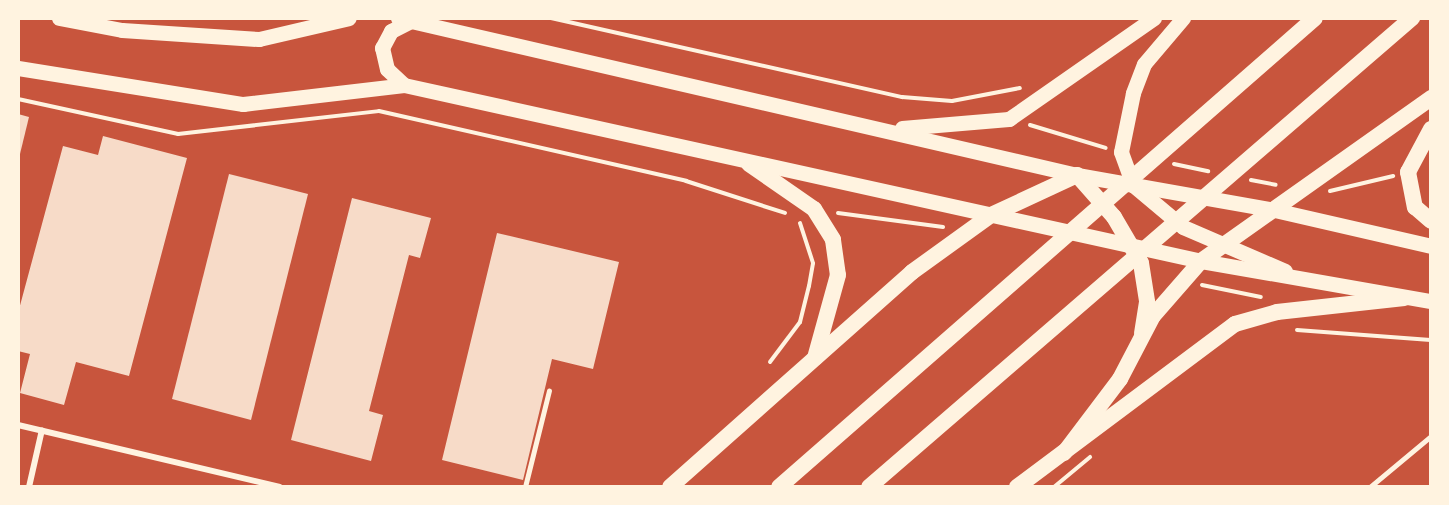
<!DOCTYPE html>
<html>
<head>
<meta charset="utf-8">
<style>
  body { margin:0 }
  #map { position:relative; width:1449px; height:505px; overflow:hidden; background:#c8553d; font-family:"DM Sans",sans-serif }
  div>[style] { position:absolute }
  .building>* { inset:0; background:#f7dbc8 }
  .path>* { height:4px; margin:-2px; padding:0 2px; transform-origin:2px; border-radius:2px; background:#fff3e0 }
  .service>* { height:4.5px; margin:-2.25px; padding:0 2.25px; transform-origin:2.25px; border-radius:2.25px; background:#fff3e0 }
  .minor>* { height:6px; margin:-3px; padding:0 3px; transform-origin:3px; border-radius:3px; background:#fff3e0 }
  .primary>* { height:15px; margin:-7.5px; padding:0 7.5px; transform-origin:7.5px; border-radius:7.5px; background:#fff3e0 }
  .motorway>* { height:16px; margin:-8px; padding:0 8px; transform-origin:8px; border-radius:8px; background:#fff3e0 }
  span { translate:-50% -50%; white-space:nowrap; text-align:center; line-height:1.15; -webkit-text-stroke:6px #fff3e0; paint-order:stroke }
  .frame { position:absolute; inset:0; border:20px solid #fff3e0; pointer-events:none }
</style>
</head>
<body>
<div id="map">
  <div class="building">
    <div style="clip-path:polygon(18px 114px,29px 117px,19px 158px,18px 158px)"></div>
    <div style="clip-path:polygon(103px 136px,187px 158px,129px 376px,76px 362px,64px 405px,20px 393px,30px 354px,18px 351px,18px 313px,63px 146px,98px 155px)"></div>
    <div style="clip-path:polygon(229px 174px,308px 194px,251px 420px,172px 399px)"></div>
    <div style="clip-path:polygon(352px 198px,431px 218px,420px 258px,409px 255px,369px 411px,383px 415px,371px 461px,291px 440px)"></div>
    <div style="clip-path:polygon(497px 233px,619px 262px,593px 369px,552px 359px,523px 480px,442px 460px)"></div>
  </div>
  <div class="path">
    <div style="left:551px;top:18px;width:360px;rotate:12.7deg"></div>
    <div style="left:902px;top:97px;width:50px;rotate:4.6deg"></div>
    <div style="left:952px;top:101px;width:69px;rotate:-10.8deg"></div>
    <div style="left:18px;top:99px;width:164px;rotate:12.3deg"></div>
    <div style="left:178px;top:134px;width:202px;rotate:-6.5deg"></div>
    <div style="left:379px;top:111px;width:315px;rotate:12.8deg"></div>
    <div style="left:686px;top:181px;width:104px;rotate:17.9deg"></div>
    <div style="left:1030px;top:125px;width:79px;rotate:16.8deg"></div>
    <div style="left:1174px;top:164px;width:35px;rotate:12deg"></div>
    <div style="left:1251px;top:180px;width:25px;rotate:11deg"></div>
    <div style="left:1330px;top:191px;width:65px;rotate:-13.4deg"></div>
    <div style="left:838px;top:213px;width:106px;rotate:7.6deg"></div>
    <div style="left:1202px;top:285px;width:60px;rotate:11.5deg"></div>
    <div style="left:1297px;top:330px;width:134px;rotate:4.3deg"></div>
    <div style="left:770px;top:362px;width:50px;rotate:-53.1deg"></div>
    <div style="left:800px;top:322px;width:37px;rotate:-76deg"></div>
    <div style="left:809px;top:286px;width:23px;rotate:-80deg"></div>
    <div style="left:813px;top:263px;width:42px;rotate:-108deg"></div>
    <div style="left:1054px;top:487px;width:47px;rotate:-39.8deg"></div>
  </div>
  <div class="service">
    <div style="left:525px;top:487px;width:99px;rotate:-76deg"></div>
    <div style="left:1370px;top:487px;width:80px;rotate:-39.9deg"></div>
  </div>
  <div class="minor">
    <div style="left:18px;top:425px;width:269px;rotate:13.3deg"></div>
    <div style="left:29px;top:487px;width:58px;rotate:-77.2deg"></div>
  </div>
  <div class="primary">
    <div style="left:59px;top:18px;width:64px;rotate:10.8deg"></div>
    <div style="left:122px;top:30px;width:137px;rotate:3.8deg"></div>
    <div style="left:259px;top:39px;width:92px;rotate:-13.1deg"></div>
    <div style="left:398px;top:18px;width:697px;rotate:13.02deg"></div>
    <div style="left:1077px;top:175px;width:196px;rotate:10deg"></div>
    <div style="left:1270px;top:209px;width:165px;rotate:12.9deg"></div>
    <div style="left:1183px;top:18px;width:60px;rotate:130.3deg"></div>
    <div style="left:1144px;top:64px;width:31px;rotate:111deg"></div>
    <div style="left:1133px;top:93px;width:60px;rotate:101.5deg"></div>
    <div style="left:1121px;top:152px;width:35px;rotate:70deg"></div>
    <div style="left:1133px;top:185px;width:65px;rotate:40deg"></div>
    <div style="left:1183px;top:227px;width:111px;rotate:23.3deg"></div>
    <div style="left:18px;top:68px;width:228px;rotate:9.1deg"></div>
    <div style="left:243px;top:104px;width:162px;rotate:-6.7deg"></div>
    <div style="left:404px;top:85px;width:816px;rotate:12.45deg"></div>
    <div style="left:1201px;top:261px;width:233px;rotate:9.9deg"></div>
    <div style="left:404px;top:85px;width:23px;rotate:-137deg"></div>
    <div style="left:387px;top:69px;width:22px;rotate:-103deg"></div>
    <div style="left:382px;top:48px;width:19px;rotate:-62deg"></div>
    <div style="left:391px;top:31px;width:22px;rotate:-27deg"></div>
    <div style="left:902px;top:128px;width:107px;rotate:-4.8deg"></div>
    <div style="left:1009px;top:119px;width:177px;rotate:-34.9deg"></div>
  </div>
  <div class="motorway">
    <div style="left:1431px;top:129px;width:49px;rotate:118.1deg"></div>
    <div style="left:1408px;top:172px;width:36px;rotate:79deg"></div>
    <div style="left:1415px;top:207px;width:21px;rotate:41deg"></div>
    <div style="left:749px;top:164px;width:79px;rotate:34.7deg"></div>
    <div style="left:814px;top:209px;width:36px;rotate:58deg"></div>
    <div style="left:833px;top:240px;width:35px;rotate:82deg"></div>
    <div style="left:838px;top:275px;width:86px;rotate:105.5deg"></div>
    <div style="left:1064px;top:453px;width:93px;rotate:-52.9deg"></div>
    <div style="left:1120px;top:379px;width:71px;rotate:-62.4deg"></div>
    <div style="left:1153px;top:316px;width:73px;rotate:-48.9deg"></div>
    <div style="left:1201px;top:261px;width:282px;rotate:-35.3deg"></div>
    <div style="left:670px;top:487px;width:324px;rotate:-41.6deg"></div>
    <div style="left:912px;top:272px;width:97px;rotate:-35.8deg"></div>
    <div style="left:991px;top:215px;width:95px;rotate:-24.9deg"></div>
    <div style="left:1077px;top:175px;width:56px;rotate:48.6deg"></div>
    <div style="left:1114px;top:217px;width:53px;rotate:59.6deg"></div>
    <div style="left:1141px;top:263px;width:39px;rotate:81deg"></div>
    <div style="left:1147px;top:302px;width:32px;rotate:99deg"></div>
    <div style="left:779px;top:487px;width:712px;rotate:-41.19deg"></div>
    <div style="left:869px;top:487px;width:718px;rotate:-40.82deg"></div>
    <div style="left:1017px;top:487px;width:272px;rotate:-36.8deg"></div>
    <div style="left:1235px;top:324px;width:44px;rotate:-15.9deg"></div>
    <div style="left:1277px;top:312px;width:128px;rotate:-6.3deg"></div>
  </div>
  <div class="frame"></div>
</div>
</body>
</html>
